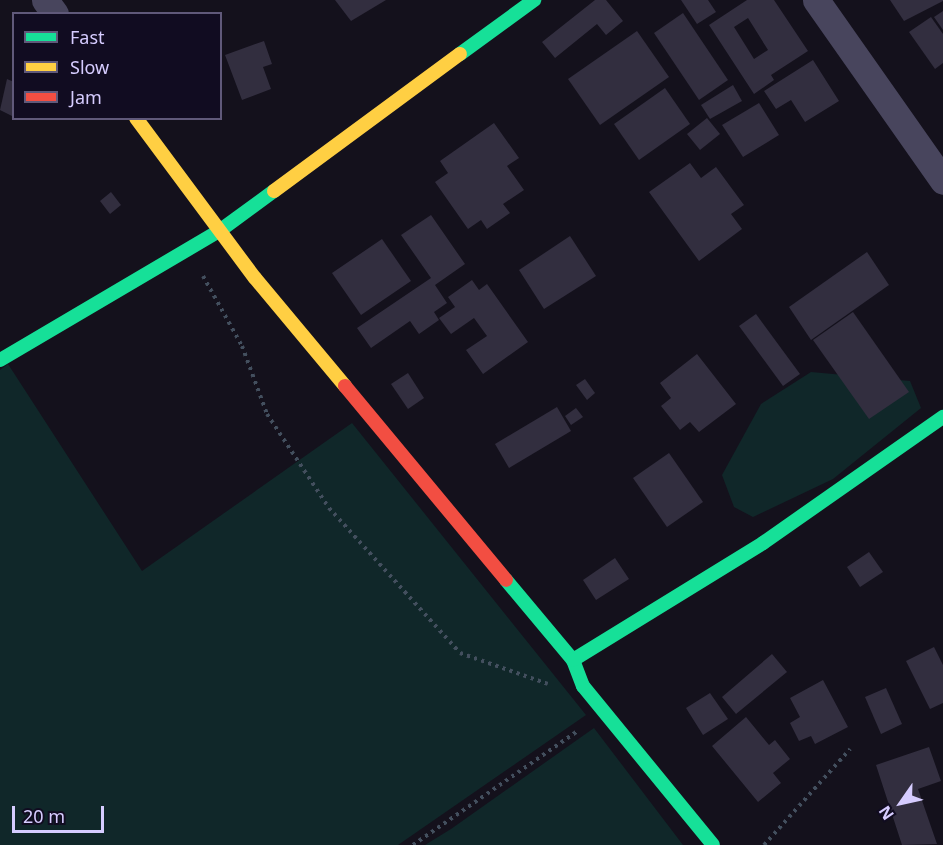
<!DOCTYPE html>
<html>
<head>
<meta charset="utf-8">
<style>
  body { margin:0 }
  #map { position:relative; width:943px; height:845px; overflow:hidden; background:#14111c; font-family:"Noto Sans",sans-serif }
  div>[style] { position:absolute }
  .green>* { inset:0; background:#102729 }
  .building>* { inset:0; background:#322e3f }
  .path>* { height:4px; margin-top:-2px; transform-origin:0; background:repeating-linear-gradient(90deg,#434f5e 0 3px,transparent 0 7.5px) }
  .street>* { height:27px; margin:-13.5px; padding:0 13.5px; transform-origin:13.5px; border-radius:13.5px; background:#48455d }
  .fast>* { height:14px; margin:-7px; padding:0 7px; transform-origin:7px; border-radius:7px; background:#16e098 }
  .slow>* { height:14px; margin:-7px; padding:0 7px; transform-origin:7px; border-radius:7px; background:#ffcf43 }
  .jam>* { height:14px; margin:-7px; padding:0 7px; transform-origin:7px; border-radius:7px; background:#f24e42 }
  span { translate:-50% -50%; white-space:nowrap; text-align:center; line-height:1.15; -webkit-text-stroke:5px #110c21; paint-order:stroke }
  .legend { position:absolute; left:12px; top:12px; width:210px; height:108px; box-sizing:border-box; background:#110c21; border:2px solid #60597a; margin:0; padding:8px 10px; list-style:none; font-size:18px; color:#d6ccff }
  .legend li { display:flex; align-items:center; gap:12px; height:30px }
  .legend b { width:30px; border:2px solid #60597a }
  .north { position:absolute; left:871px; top:773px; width:60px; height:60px; -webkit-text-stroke:4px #110c21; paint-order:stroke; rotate:236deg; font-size:16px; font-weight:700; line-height:24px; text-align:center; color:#d6ccff }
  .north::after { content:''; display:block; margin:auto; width:21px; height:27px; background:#d6ccff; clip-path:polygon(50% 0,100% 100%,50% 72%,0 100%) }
  .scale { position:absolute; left:12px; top:806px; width:92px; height:27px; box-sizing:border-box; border:3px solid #d6ccff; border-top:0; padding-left:8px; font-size:18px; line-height:21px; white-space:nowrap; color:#d6ccff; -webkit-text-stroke:4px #110c21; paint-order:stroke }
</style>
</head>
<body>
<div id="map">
  <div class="green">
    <div style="clip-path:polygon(8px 364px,142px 571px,352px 423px,586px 715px,398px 845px,0 845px,0 370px)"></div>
    <div style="clip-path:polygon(811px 372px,910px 381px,921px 408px,833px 479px,753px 517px,734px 507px,722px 475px,761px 404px)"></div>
    <div style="clip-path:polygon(594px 728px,683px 845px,425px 845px,451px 829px)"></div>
  </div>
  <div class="building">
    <div style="clip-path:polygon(335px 0,386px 0,351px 21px)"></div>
    <div style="clip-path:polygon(595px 0,606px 0,623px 21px,606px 35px,597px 24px,555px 58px,542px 42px)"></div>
    <div style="clip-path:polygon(681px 0,708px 0,716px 12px,697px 24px)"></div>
    <div style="clip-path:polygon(evenodd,747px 0,774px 0,808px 51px,771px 75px,774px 80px,754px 94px,709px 25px,747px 0,748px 18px,768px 50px,754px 59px,734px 27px,748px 18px)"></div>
    <div style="clip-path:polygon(890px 0,943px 0,943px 1px,904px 21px)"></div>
    <div style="clip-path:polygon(943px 11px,943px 30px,934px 17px)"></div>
    <div style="clip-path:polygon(683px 13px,728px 80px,699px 100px,654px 33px)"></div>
    <div style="clip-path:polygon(931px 17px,943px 34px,943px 63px,935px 69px,909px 32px)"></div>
    <div style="clip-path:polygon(637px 31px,669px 77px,600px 125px,568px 79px)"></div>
    <div style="clip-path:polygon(264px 41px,272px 64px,263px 67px,271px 89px,242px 100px,225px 55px)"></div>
    <div style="clip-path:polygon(813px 60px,839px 101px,805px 122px,791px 100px,776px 109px,764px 91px)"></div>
    <div style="clip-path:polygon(7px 79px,14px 82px,14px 117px,0 110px)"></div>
    <div style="clip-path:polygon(733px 85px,742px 101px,710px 119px,701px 105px)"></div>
    <div style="clip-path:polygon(665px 88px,690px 124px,639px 160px,614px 124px)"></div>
    <div style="clip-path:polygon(759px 103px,779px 135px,743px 157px,722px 125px)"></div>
    <div style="clip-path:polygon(707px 118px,720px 134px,700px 150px,687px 134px)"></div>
    <div style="clip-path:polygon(494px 123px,519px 158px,507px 166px,524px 190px,503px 204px,510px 213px,487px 229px,481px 220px,468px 229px,435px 182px,448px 173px,440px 161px)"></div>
    <div style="clip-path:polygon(690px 163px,701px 178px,716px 167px,744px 205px,731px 214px,742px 229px,699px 261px,649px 192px)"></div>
    <div style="clip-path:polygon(111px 192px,121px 205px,110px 214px,100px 201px)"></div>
    <div style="clip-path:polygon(431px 215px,465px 264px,435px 285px,447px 303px,434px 312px,439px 320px,419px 334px,410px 321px,371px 348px,357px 328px,431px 278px,401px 235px)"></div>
    <div style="clip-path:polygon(570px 236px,596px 276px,544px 309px,519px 270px)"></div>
    <div style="clip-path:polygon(382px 239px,411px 281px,361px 315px,332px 273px)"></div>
    <div style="clip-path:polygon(867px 252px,889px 285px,811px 340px,789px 307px)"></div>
    <div style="clip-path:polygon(472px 280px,479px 290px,487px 284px,528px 342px,483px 374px,466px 350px,487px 336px,474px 318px,451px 334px,439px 318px,455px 307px,448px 297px)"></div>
    <div style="clip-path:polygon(853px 312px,909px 392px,869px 419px,813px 340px)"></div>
    <div style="clip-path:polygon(756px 314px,800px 374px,783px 386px,739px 326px)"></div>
    <div style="clip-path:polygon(697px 354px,736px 404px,699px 432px,690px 422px,680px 430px,661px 406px,671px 398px,660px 383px)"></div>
    <div style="clip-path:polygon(408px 373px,424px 398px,408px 409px,391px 384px)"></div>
    <div style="clip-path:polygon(585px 379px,595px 393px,587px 400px,576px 385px)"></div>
    <div style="clip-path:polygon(557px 407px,571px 431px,509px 468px,495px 444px)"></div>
    <div style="clip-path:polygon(576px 408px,583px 417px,571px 425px,565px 416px)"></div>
    <div style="clip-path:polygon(669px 453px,703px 502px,667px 527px,633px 478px)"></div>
    <div style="clip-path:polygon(869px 552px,883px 572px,860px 587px,847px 567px)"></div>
    <div style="clip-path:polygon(615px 558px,629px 579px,596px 600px,583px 580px)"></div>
    <div style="clip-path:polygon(934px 647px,943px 665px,943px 703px,930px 709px,906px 661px)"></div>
    <div style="clip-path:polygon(772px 654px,787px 672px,736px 714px,722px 697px)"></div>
    <div style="clip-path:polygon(823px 680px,848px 727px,815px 744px,811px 736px,799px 741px,790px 723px,800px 717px,790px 698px)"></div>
    <div style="clip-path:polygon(886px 688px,902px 724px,881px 734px,865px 697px)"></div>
    <div style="clip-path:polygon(710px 693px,728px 719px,703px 735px,686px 708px)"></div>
    <div style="clip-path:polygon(746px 717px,769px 745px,775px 740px,790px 759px,773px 773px,781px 783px,758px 802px,712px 746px)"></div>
    <div style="clip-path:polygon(929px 747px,941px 781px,918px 789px,937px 844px,902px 845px,876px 765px)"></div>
  </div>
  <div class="path">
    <div style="left:203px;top:276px;width:80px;rotate:60.9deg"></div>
    <div style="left:242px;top:346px;width:72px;rotate:69.8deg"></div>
    <div style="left:267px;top:414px;width:113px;rotate:56.6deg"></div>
    <div style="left:329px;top:508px;width:195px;rotate:47.9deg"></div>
    <div style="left:460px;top:653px;width:93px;rotate:19.4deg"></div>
    <div style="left:413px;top:845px;width:202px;rotate:-34.7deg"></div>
    <div style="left:764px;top:845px;width:129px;rotate:-48.1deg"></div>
  </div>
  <div class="street">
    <div style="left:45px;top:0;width:17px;rotate:54deg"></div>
    <div style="left:816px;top:0;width:221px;rotate:54.9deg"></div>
  </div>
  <div class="fast">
    <div style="left:460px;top:54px;width:92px;rotate:-36.1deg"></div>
    <div style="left:0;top:360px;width:258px;rotate:-30.5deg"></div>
    <div style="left:222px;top:229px;width:64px;rotate:-36.2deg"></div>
    <div style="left:506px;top:580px;width:104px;rotate:50.1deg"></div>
    <div style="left:573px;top:660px;width:28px;rotate:69deg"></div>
    <div style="left:583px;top:686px;width:205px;rotate:50.7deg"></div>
    <div style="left:573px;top:660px;width:223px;rotate:-31.6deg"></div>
    <div style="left:763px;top:543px;width:220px;rotate:-35deg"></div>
  </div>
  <div class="slow">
    <div style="left:136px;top:118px;width:199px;rotate:53.4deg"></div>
    <div style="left:255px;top:278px;width:141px;rotate:50.2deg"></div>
    <div style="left:274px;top:191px;width:231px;rotate:-36.4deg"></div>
  </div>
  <div class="jam">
    <div style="left:345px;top:386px;width:252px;rotate:50.3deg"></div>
  </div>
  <ul class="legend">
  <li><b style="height:8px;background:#16e098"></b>Fast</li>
  <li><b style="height:8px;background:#ffcf43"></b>Slow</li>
  <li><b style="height:8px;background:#f24e42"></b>Jam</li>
  </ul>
  <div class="north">N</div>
  <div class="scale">20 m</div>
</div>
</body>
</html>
